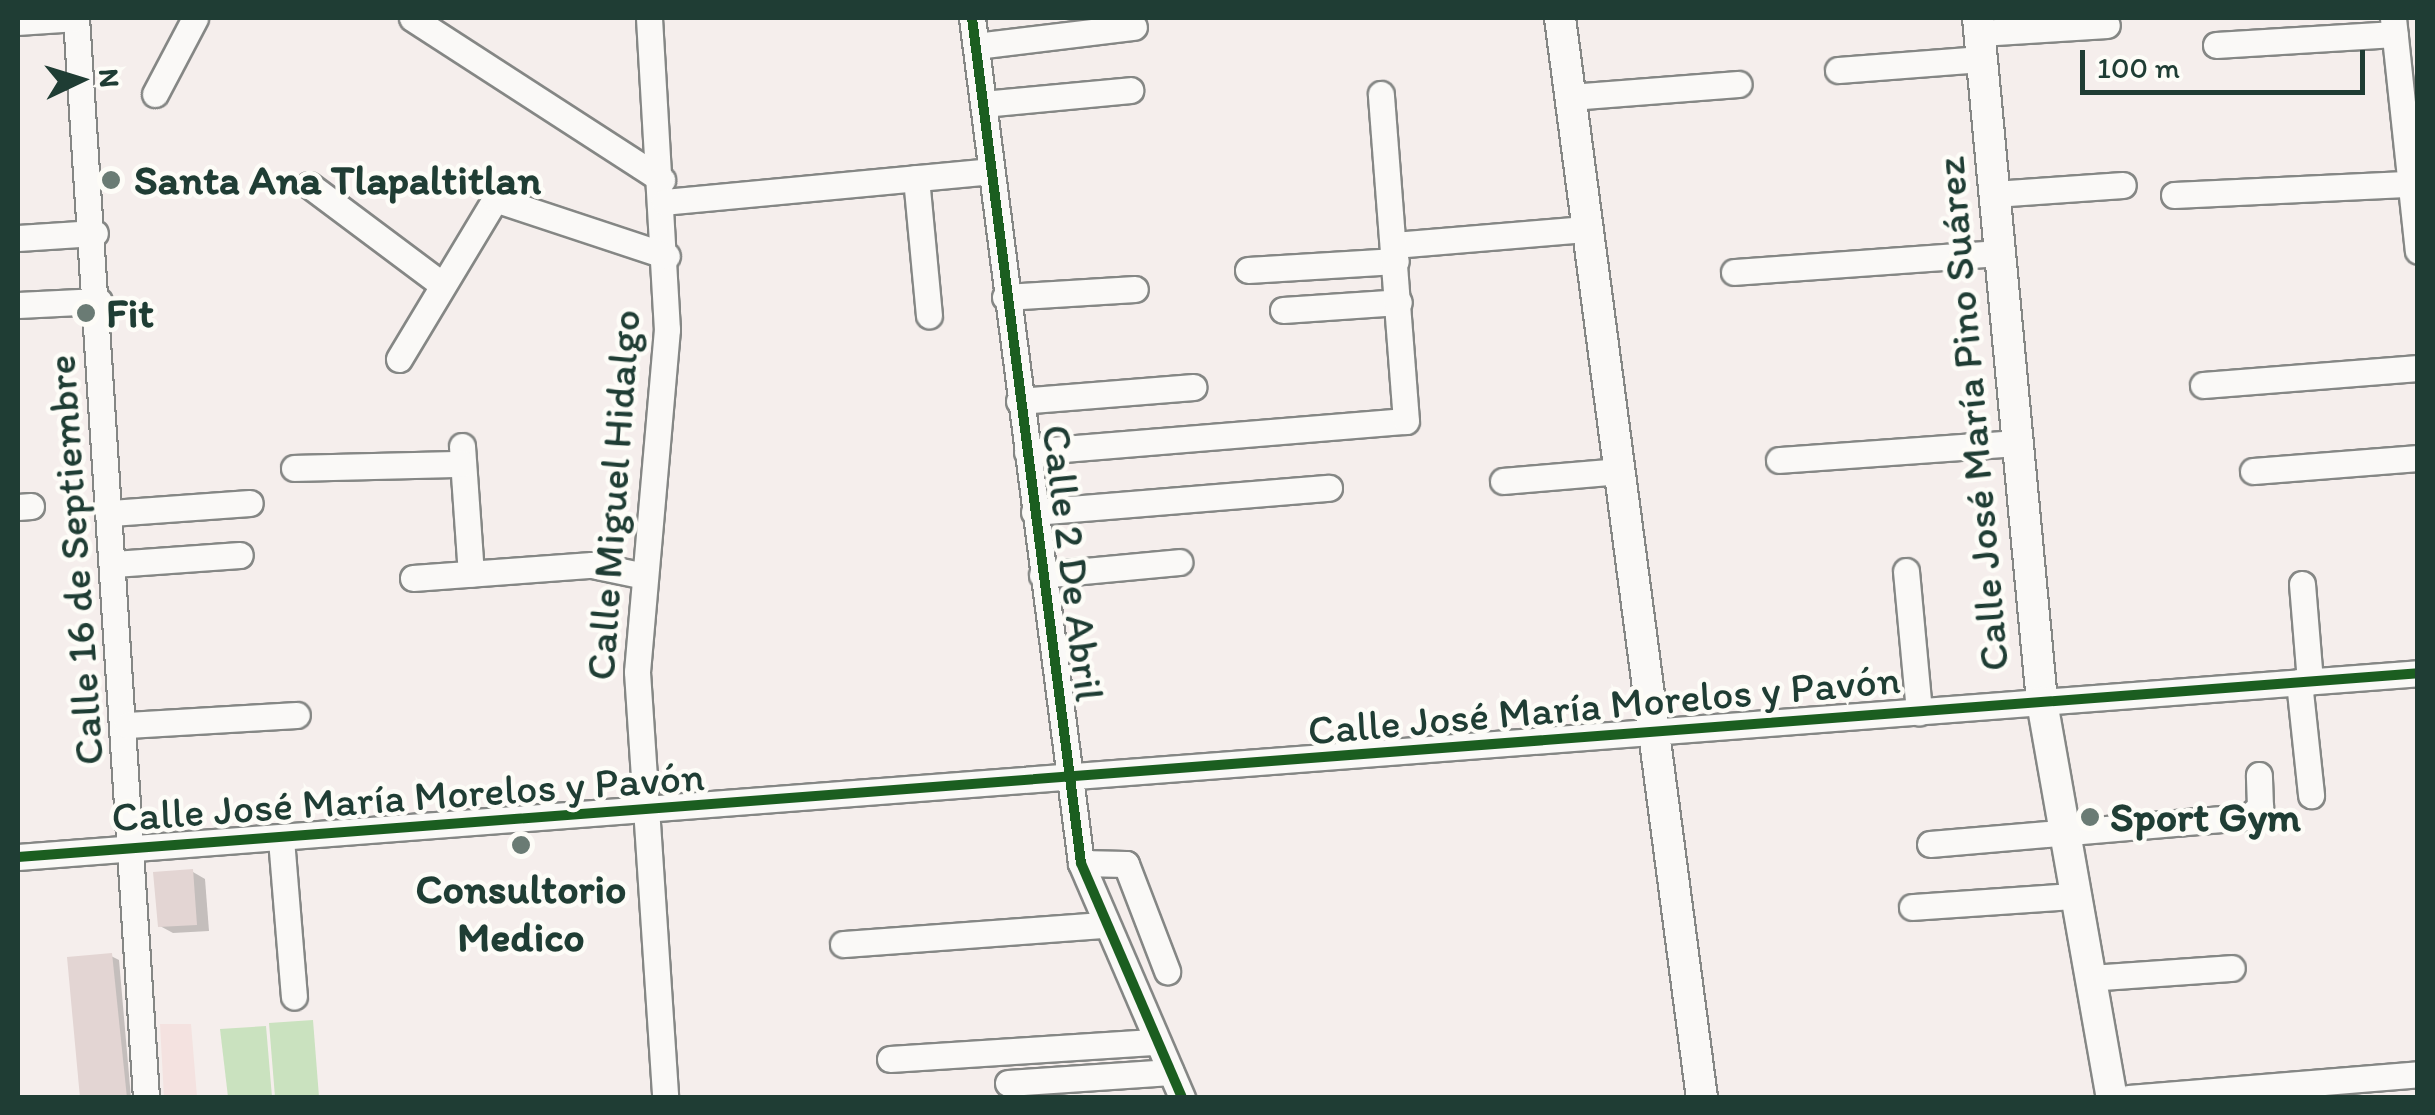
<!DOCTYPE html>
<html>
<head>
<meta charset="utf-8">
<style>
  body { margin:0 }
  #map { position:relative; width:2435px; height:1115px; overflow:hidden; background:#f5eeec; font-family:Itim,sans-serif }
  div>[style] { position:absolute }
  .built>* { inset:0; background:#f4e2e0 }
  .green>* { inset:0; background:#cae2bf }
  .shadow>* { inset:0; background:#0003 }
  .building>* { inset:0; background:#e3d5d3 }
  .roads { filter:drop-shadow(2px 0 #858785) drop-shadow(-2px 0 #858785) drop-shadow(0 2px #858785) drop-shadow(0 -2px #858785) }
  .minor>* { height:25px; margin:-12.5px; padding:0 12.5px; transform-origin:12.5px; border-radius:12.5px; background:#faf9f7 }
  .major>* { height:30px; margin:-15px; padding:0 15px; transform-origin:15px; border-radius:15px; background:#faf9f7 }
  .cycleway>* { height:10px; margin:-5px; padding:0 5px; transform-origin:5px; border-radius:5px; background:#1b5e20 }
  .dots>* { width:28px; height:28px; translate:-50% -50%; box-sizing:border-box; border:5px solid #fdfcf7; border-radius:50% }
  span { translate:-50% -50%; white-space:nowrap; text-align:center; line-height:1.15; -webkit-text-stroke:9px #fdfcf7; paint-order:stroke }
  .poi-label { font-size:42px; color:#1f3d34; font-weight:700 }
  .left { translate:0 -50%; text-align:left }
  .street-label { font-size:42px; color:#1f3d34 }
  .frame { position:absolute; inset:0; border:20px solid #1f3d34; pointer-events:none }
  .north { position:absolute; left:30px; top:30px; width:100px; height:100px; -webkit-text-stroke:8px #fdfcf7; paint-order:stroke; rotate:86deg; font-size:28px; font-weight:700; line-height:40px; text-align:center; color:#1f3d34 }
  .north::after { content:''; display:block; margin:auto; width:35px; height:45px; background:#1f3d34; clip-path:polygon(50% 0,100% 100%,50% 72%,0 100%) }
  .scale { position:absolute; left:2080px; top:50px; width:285px; height:45px; box-sizing:border-box; border:5px solid #1f3d34; border-top:0; padding-left:12px; font-size:30px; line-height:35px; white-space:nowrap; color:#1f3d34; -webkit-text-stroke:8px #fdfcf7; paint-order:stroke }
</style>
</head>
<body>
<div id="map">
  <div class="built">
    <div style="clip-path:polygon(160px 1024px,191px 1024px,197px 1097px,164px 1097px)"></div>
  </div>
  <div class="green">
    <div style="clip-path:polygon(313px 1020px,319px 1097px,275px 1097px,269px 1023px)"></div>
    <div style="clip-path:polygon(266px 1026px,272px 1097px,228px 1097px,220px 1029px)"></div>
  </div>
  <div class="shadow">
    <div style="clip-path:polygon(193px 872px,205px 879px,209px 931px,173px 933px,160px 926px)"></div>
    <div style="clip-path:polygon(111px 956px,119px 960px,131px 1098px,82px 1098px)"></div>
  </div>
  <div class="building">
    <div style="clip-path:polygon(193px 869px,197px 925px,158px 927px,153px 872px)"></div>
    <div style="clip-path:polygon(112px 953px,127px 1098px,80px 1098px,67px 957px)"></div>
  </div>
  <div class="roads">
    <div class="minor">
      <div style="left:76px;top:18px;width:1082px;rotate:86.29deg"></div>
      <div style="left:412px;top:18px;width:298px;rotate:32.9deg"></div>
      <div style="left:649px;top:18px;width:312px;rotate:86.7deg"></div>
      <div style="left:667px;top:329px;width:344px;rotate:95deg"></div>
      <div style="left:637px;top:672px;width:427px;rotate:86.2deg"></div>
      <div style="left:972px;top:18px;width:852px;rotate:82.65deg"></div>
      <div style="left:1081px;top:863px;width:256px;rotate:66.7deg"></div>
      <div style="left:2393px;top:18px;width:234px;rotate:83.9deg"></div>
      <div style="left:18px;top:22px;width:58px;rotate:-3.9deg"></div>
      <div style="left:1980px;top:33px;width:127px;rotate:-3.6deg"></div>
      <div style="left:2216px;top:45px;width:179px;rotate:-3.5deg"></div>
      <div style="left:976px;top:46px;width:159px;rotate:-6.9deg"></div>
      <div style="left:1838px;top:70px;width:144px;rotate:-4.4deg"></div>
      <div style="left:155px;top:94px;width:86px;rotate:-62.2deg"></div>
      <div style="left:1570px;top:97px;width:169px;rotate:-4.4deg"></div>
      <div style="left:983px;top:104px;width:148px;rotate:-5.4deg"></div>
      <div style="left:916px;top:178px;width:138px;rotate:84.6deg"></div>
      <div style="left:309px;top:185px;width:164px;rotate:36.8deg"></div>
      <div style="left:1994px;top:194px;width:129px;rotate:-4deg"></div>
      <div style="left:2174px;top:195px;width:237px;rotate:-2.7deg"></div>
      <div style="left:664px;top:202px;width:328px;rotate:-5.4deg"></div>
      <div style="left:18px;top:238px;width:77px;rotate:-3.7deg"></div>
      <div style="left:1394px;top:245px;width:192px;rotate:-4.8deg"></div>
      <div style="left:1248px;top:270px;width:148px;rotate:-3.5deg"></div>
      <div style="left:1734px;top:272px;width:267px;rotate:-4.1deg"></div>
      <div style="left:1005px;top:297px;width:130px;rotate:-3.5deg"></div>
      <div style="left:18px;top:305px;width:81px;rotate:-2.8deg"></div>
      <div style="left:1283px;top:310px;width:116px;rotate:-3.9deg"></div>
      <div style="left:399px;top:359px;width:187px;rotate:-59deg"></div>
      <div style="left:495px;top:199px;width:181px;rotate:18.3deg"></div>
      <div style="left:2203px;top:385px;width:216px;rotate:-4.5deg"></div>
      <div style="left:1019px;top:401px;width:175px;rotate:-4.6deg"></div>
      <div style="left:462px;top:446px;width:128px;rotate:86deg"></div>
      <div style="left:1027px;top:452px;width:380px;rotate:-4.7deg"></div>
      <div style="left:1406px;top:421px;width:328px;rotate:-94.4deg"></div>
      <div style="left:1779px;top:460px;width:240px;rotate:-4.1deg"></div>
      <div style="left:294px;top:468px;width:169px;rotate:-1.4deg"></div>
      <div style="left:2253px;top:471px;width:166px;rotate:-4.5deg"></div>
      <div style="left:1503px;top:481px;width:117px;rotate:-4.9deg"></div>
      <div style="left:18px;top:507px;width:13px;rotate:-4deg"></div>
      <div style="left:1034px;top:512px;width:296px;rotate:-4.7deg"></div>
      <div style="left:111px;top:513px;width:139px;rotate:-4.1deg"></div>
      <div style="left:114px;top:564px;width:126px;rotate:-4.1deg"></div>
      <div style="left:1906px;top:571px;width:142px;rotate:84.7deg"></div>
      <div style="left:1042px;top:575px;width:138px;rotate:-5.4deg"></div>
      <div style="left:413px;top:578px;width:179px;rotate:-4.2deg"></div>
      <div style="left:592px;top:565px;width:49px;rotate:11.8deg"></div>
      <div style="left:2302px;top:584px;width:98px;rotate:85.3deg"></div>
      <div style="left:2299px;top:682px;width:114px;rotate:83.9deg"></div>
      <div style="left:127px;top:725px;width:170px;rotate:-3.4deg"></div>
      <div style="left:281px;top:839px;width:158px;rotate:85.3deg"></div>
      <div style="left:1930px;top:844px;width:319px;rotate:-4.9deg"></div>
      <div style="left:2248px;top:817px;width:16px;rotate:-40deg"></div>
      <div style="left:2260px;top:807px;width:32px;rotate:-92deg"></div>
      <div style="left:18px;top:857px;width:2407px;rotate:-4.38deg"></div>
      <div style="left:1081px;top:863px;width:45px;rotate:1.3deg"></div>
      <div style="left:1126px;top:864px;width:115px;rotate:69deg"></div>
      <div style="left:1912px;top:907px;width:163px;rotate:-3.9deg"></div>
      <div style="left:843px;top:944px;width:261px;rotate:-4.2deg"></div>
      <div style="left:2089px;top:978px;width:143px;rotate:-4deg"></div>
      <div style="left:890px;top:1059px;width:267px;rotate:-3.7deg"></div>
      <div style="left:1008px;top:1083px;width:163px;rotate:-3.9deg"></div>
      <div style="left:2129px;top:1098px;width:290px;rotate:-4.7deg"></div>
    </div>
    <div class="major">
      <div style="left:1560px;top:18px;width:1089px;rotate:82.51deg"></div>
      <div style="left:1978px;top:18px;width:687px;rotate:84.65deg"></div>
      <div style="left:2042px;top:702px;width:402px;rotate:80deg"></div>
    </div>
  </div>
  <div class="cycleway">
    <div style="left:972px;top:18px;width:852px;rotate:82.65deg"></div>
    <div style="left:1081px;top:863px;width:256px;rotate:66.7deg"></div>
    <div style="left:18px;top:857px;width:2407px;rotate:-4.38deg"></div>
  </div>
  <div class="dots">
    <div style="left:111px;top:180px;background:#6a7b74"></div>
    <div style="left:86px;top:313px;background:#6a7b74"></div>
    <div style="left:2090px;top:817px;background:#6a7b74"></div>
    <div style="left:521px;top:845px;background:#6a7b74"></div>
  </div>
  <div class="poi-label">
    <span class="left" style="left:134px;top:180px">Santa Ana Tlapaltitlan</span>
    <span class="left" style="left:106px;top:313px">Fit</span>
    <span class="left" style="left:2110px;top:817px">Sport Gym</span>
    <span style="left:521px;top:913px">Consultorio<br>Medico</span>
  </div>
  <div class="street-label">
    <span style="left:1972px;top:414px;rotate:-95deg">Calle José María Pino Suárez</span>
    <span style="left:613px;top:495px;rotate:-86deg">Calle Miguel Hidalgo</span>
    <span style="left:75px;top:560px;rotate:-94deg">Calle 16 de Septiembre</span>
    <span style="left:1073px;top:563px;rotate:83deg">Calle 2 De Abril</span>
    <span style="left:1604px;top:705px;rotate:-5deg">Calle José María Morelos y Pavón</span>
    <span style="left:408px;top:797px;rotate:-4deg">Calle José María Morelos y Pavón</span>
  </div>
  <div class="frame"></div>
  <div class="north">N</div>
  <div class="scale">100 m</div>
</div>
</body>
</html>
